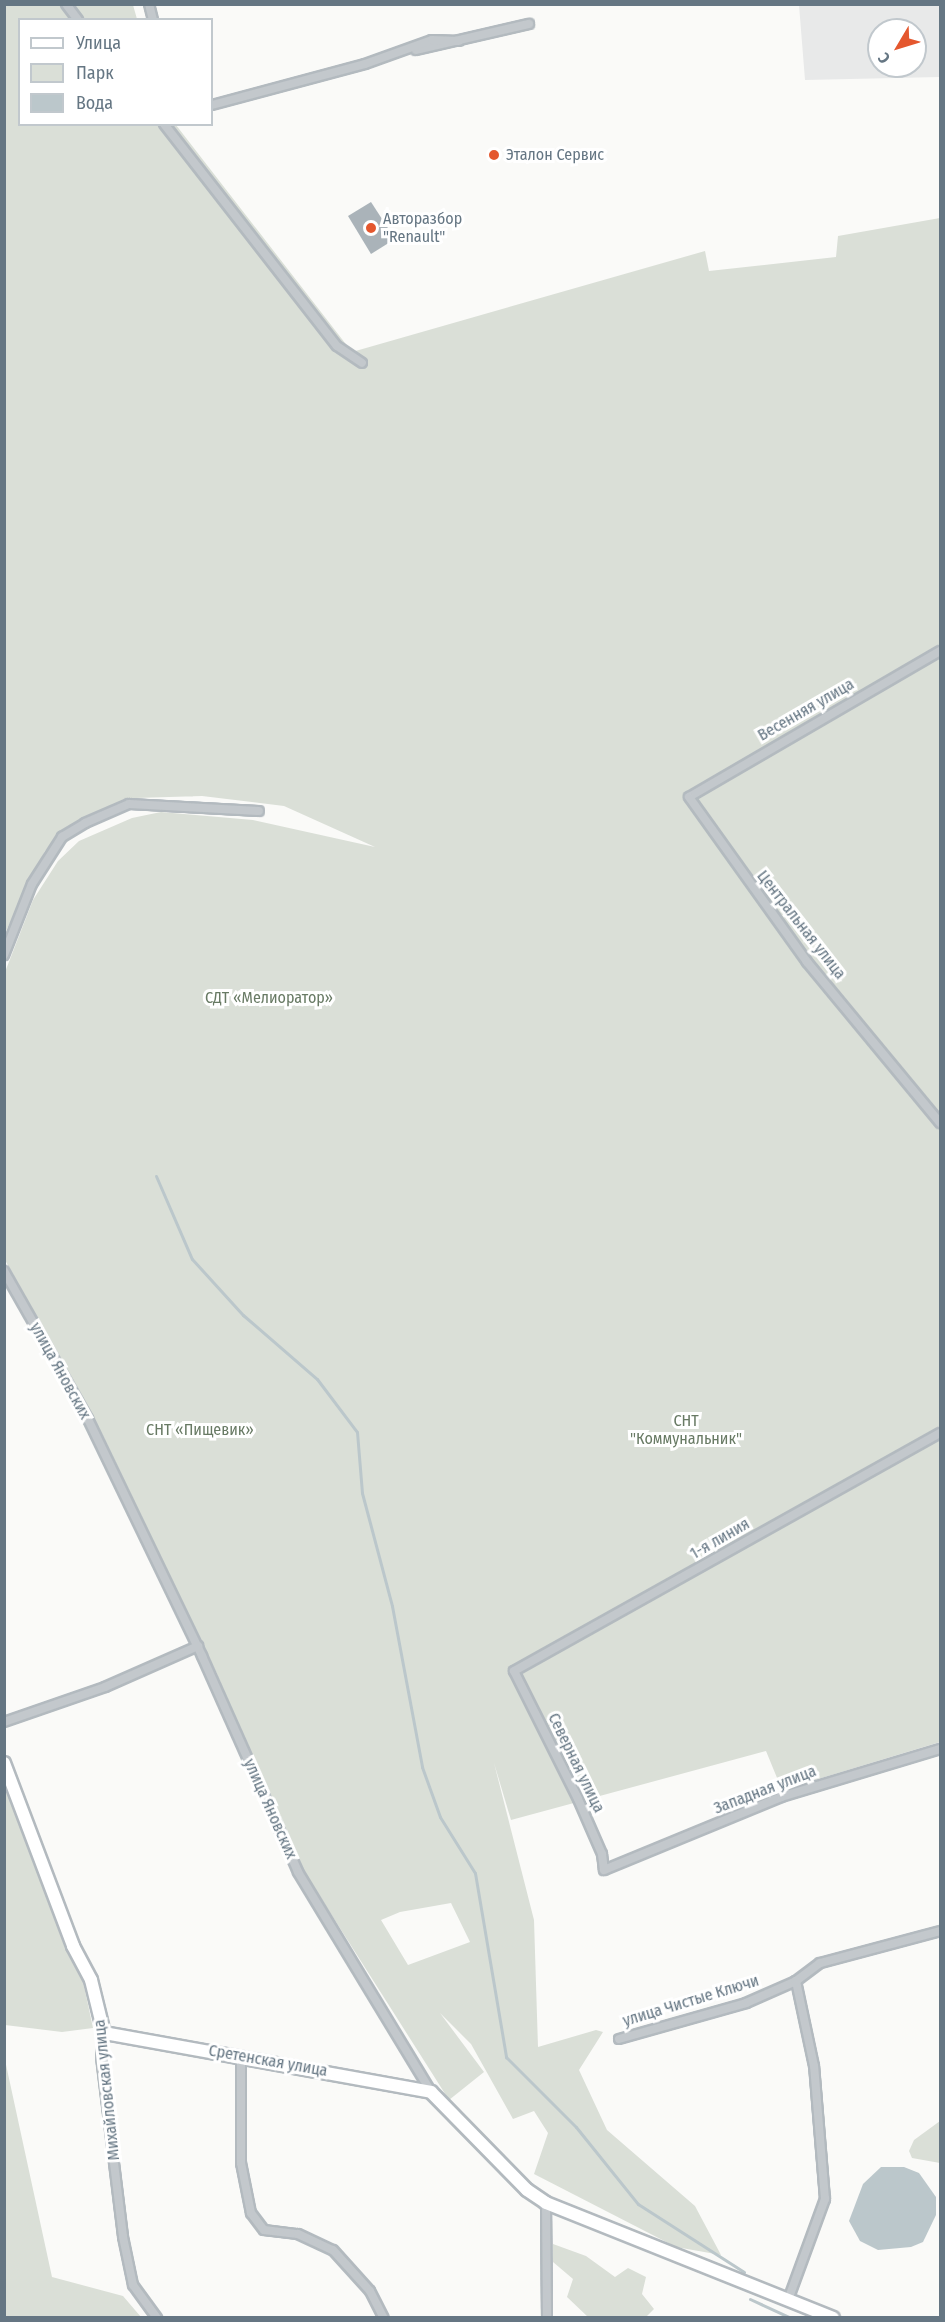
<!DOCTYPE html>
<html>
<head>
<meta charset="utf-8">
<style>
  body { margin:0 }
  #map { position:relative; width:945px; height:2322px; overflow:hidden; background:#fafaf8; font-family:"Fira Sans Condensed",sans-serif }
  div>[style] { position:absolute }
  .built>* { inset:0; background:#e8e9e9 }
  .green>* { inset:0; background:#dadfd7 }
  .water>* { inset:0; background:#bbc7cb }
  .stream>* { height:3px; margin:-1.5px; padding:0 1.5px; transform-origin:1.5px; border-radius:1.5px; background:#bbc7cb }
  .building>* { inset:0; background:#aab3b9 }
  .roads { filter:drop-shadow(2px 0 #b3babf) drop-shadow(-2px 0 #b3babf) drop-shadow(0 2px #b3babf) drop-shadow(0 -2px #b3babf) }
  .street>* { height:8px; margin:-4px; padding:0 4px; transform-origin:4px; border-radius:4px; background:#c3c8cc }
  .secondary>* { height:12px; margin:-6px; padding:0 6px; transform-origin:6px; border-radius:6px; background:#fff }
  .dots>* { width:16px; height:16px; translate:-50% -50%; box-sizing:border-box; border:3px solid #fff; border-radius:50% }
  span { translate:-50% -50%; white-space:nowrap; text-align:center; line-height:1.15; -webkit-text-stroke:6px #fff; paint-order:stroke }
  .poi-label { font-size:16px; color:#657683 }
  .left { translate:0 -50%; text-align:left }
  .street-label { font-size:16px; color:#657683 }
  .park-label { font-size:16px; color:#687a64 }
  .frame { position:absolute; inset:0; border:6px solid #657683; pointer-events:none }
  .legend { position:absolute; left:18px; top:18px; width:195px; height:108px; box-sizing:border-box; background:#fff; border:2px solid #c1c8cd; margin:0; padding:8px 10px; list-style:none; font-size:18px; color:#657683 }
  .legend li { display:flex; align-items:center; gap:12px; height:30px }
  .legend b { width:30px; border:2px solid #c1c8cd }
  .north { position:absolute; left:867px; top:18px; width:60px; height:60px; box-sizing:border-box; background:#fff; border:2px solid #c1c8cd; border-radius:50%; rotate:232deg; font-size:16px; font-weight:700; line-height:24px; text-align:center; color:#657683 }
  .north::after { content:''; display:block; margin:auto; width:21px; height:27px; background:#e4572e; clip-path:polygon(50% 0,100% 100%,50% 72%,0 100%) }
</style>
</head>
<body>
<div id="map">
  <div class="built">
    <div style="clip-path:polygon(evenodd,799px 5px,940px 5px,940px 77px,805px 80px,799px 5px,879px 30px,915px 30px,915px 66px,879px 66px,879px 30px)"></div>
  </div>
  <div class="green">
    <div style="clip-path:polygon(evenodd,5px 5px,133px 5px,137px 19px,20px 20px,20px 124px,176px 125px,352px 352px,705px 251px,709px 271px,836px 257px,838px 236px,940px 218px,940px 1742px,782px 1790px,766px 1751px,511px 1820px,494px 1763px,534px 1920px,538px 2047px,596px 2030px,603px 2032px,579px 2070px,607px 2130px,695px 2206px,721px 2255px,676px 2247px,534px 2174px,548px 2133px,534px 2111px,513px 2119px,471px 2044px,440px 2013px,484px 2072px,449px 2100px,298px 1862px,216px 1672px,104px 1438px,5px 1260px,5px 972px,33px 900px,58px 861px,79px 841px,132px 818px,161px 812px,253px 820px,375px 847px,284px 806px,202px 796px,136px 798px,80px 821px,45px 851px,5px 933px,5px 5px,451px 1903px,470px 1942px,408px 1965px,381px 1920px,400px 1912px,451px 1903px)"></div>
    <div style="clip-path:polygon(4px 1777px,83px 1981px,93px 2028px,62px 2032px,5px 2025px)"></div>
    <div style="clip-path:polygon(5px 2060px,52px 2277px,123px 2296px,141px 2317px,5px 2317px)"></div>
    <div style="clip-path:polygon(940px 2121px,940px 2163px,912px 2158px,909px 2151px,914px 2140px)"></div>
    <div style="clip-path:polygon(553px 2244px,586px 2256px,615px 2277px,628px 2268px,646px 2277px,642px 2294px,654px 2309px,646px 2317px,588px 2317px,567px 2297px,573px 2279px,553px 2262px)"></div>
  </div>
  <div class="water">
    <div style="clip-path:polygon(881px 2167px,904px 2167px,919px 2173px,936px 2197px,936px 2215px,923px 2242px,911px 2247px,878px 2250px,860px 2241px,849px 2221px,863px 2184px)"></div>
  </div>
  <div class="stream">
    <div style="left:156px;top:1176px;width:90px;rotate:66.6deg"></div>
    <div style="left:192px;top:1259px;width:76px;rotate:47.7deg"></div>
    <div style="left:243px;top:1315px;width:98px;rotate:40.9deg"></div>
    <div style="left:317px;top:1379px;width:66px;rotate:53deg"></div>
    <div style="left:357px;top:1432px;width:61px;rotate:85.3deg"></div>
    <div style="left:362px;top:1493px;width:117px;rotate:75.1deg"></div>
    <div style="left:392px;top:1606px;width:164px;rotate:79.4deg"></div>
    <div style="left:422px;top:1767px;width:53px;rotate:70.2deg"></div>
    <div style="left:440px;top:1817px;width:66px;rotate:58deg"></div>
    <div style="left:475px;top:1873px;width:187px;rotate:80.4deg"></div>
    <div style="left:506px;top:2057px;width:99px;rotate:45deg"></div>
    <div style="left:576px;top:2127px;width:99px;rotate:51.2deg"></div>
    <div style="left:638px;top:2204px;width:126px;rotate:32.7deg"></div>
    <div style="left:750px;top:2299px;width:45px;rotate:24.9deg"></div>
  </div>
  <div class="building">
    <div style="clip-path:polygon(371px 202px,395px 239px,371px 254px,348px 216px)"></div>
  </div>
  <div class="roads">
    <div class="street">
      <div style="left:66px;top:4px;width:20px;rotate:53deg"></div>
      <div style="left:149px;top:4px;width:16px;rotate:76deg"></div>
      <div style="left:416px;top:50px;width:116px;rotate:-13deg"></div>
      <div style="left:212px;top:105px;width:158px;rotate:-15deg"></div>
      <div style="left:365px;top:64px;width:71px;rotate:-19.7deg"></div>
      <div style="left:432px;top:40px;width:27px;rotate:2deg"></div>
      <div style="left:164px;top:124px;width:281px;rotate:52.1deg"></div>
      <div style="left:337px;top:346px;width:30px;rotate:34deg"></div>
      <div style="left:940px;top:651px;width:290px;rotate:149.8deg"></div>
      <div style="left:689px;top:797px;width:203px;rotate:54.4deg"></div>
      <div style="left:807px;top:962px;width:209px;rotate:50.4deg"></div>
      <div style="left:4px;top:955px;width:76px;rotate:-68.5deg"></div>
      <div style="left:32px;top:884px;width:56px;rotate:-57.4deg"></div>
      <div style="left:62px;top:837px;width:27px;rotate:-31deg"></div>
      <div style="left:85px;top:823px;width:48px;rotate:-23.4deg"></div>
      <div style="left:129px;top:804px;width:130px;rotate:3.1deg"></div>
      <div style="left:4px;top:1271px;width:170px;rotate:60.4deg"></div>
      <div style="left:88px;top:1419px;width:263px;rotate:64.3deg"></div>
      <div style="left:202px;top:1656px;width:236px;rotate:66deg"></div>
      <div style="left:298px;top:1872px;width:257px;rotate:58.8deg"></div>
      <div style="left:940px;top:1433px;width:488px;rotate:150.8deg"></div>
      <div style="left:514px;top:1671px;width:143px;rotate:63.4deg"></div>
      <div style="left:578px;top:1799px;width:60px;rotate:66.4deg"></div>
      <div style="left:602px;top:1854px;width:16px;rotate:83deg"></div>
      <div style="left:604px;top:1870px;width:191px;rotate:-22.4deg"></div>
      <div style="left:781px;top:1797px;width:166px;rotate:-16.8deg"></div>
      <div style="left:4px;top:1722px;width:107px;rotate:-19.1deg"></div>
      <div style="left:105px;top:1687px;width:102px;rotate:-23.8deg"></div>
      <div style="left:104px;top:2033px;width:24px;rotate:97deg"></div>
      <div style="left:101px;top:2057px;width:181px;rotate:83deg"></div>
      <div style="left:123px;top:2237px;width:49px;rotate:78.2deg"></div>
      <div style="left:133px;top:2285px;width:41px;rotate:54deg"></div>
      <div style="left:619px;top:2039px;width:132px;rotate:-15.8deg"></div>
      <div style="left:746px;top:2003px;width:55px;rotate:-23.7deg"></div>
      <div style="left:796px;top:1981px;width:30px;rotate:-37deg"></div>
      <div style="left:820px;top:1963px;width:124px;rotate:-14.9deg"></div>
      <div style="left:241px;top:2056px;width:107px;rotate:90deg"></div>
      <div style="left:241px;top:2163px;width:51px;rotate:78.7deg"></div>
      <div style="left:251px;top:2213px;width:21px;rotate:53deg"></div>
      <div style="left:264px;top:2230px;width:34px;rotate:7deg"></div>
      <div style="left:298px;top:2234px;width:38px;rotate:25deg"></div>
      <div style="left:333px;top:2250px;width:55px;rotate:47.9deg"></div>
      <div style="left:370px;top:2291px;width:30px;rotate:63deg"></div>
      <div style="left:546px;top:2203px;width:115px;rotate:89.5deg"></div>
      <div style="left:788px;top:2300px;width:108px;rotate:-69.9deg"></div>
      <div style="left:825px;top:2199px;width:133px;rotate:-94.7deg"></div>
      <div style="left:814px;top:2066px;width:87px;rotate:-102deg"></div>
    </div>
    <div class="secondary">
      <div style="left:4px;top:1763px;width:196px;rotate:69.3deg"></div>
      <div style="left:73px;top:1946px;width:38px;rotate:62deg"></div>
      <div style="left:91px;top:1980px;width:55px;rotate:76.2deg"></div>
      <div style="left:104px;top:2033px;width:332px;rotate:10.2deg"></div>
      <div style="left:431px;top:2092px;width:137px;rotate:45.6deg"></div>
      <div style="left:527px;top:2190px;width:23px;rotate:34deg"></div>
      <div style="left:546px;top:2203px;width:309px;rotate:21.8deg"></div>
    </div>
  </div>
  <div class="dots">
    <div style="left:494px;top:155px;background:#e4572e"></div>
    <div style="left:371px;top:228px;background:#e4572e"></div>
  </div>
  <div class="poi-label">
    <span class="left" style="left:506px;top:155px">Эталон Сервис</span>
    <span class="left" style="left:383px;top:228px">Авторазбор<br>"Renault"</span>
  </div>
  <div class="street-label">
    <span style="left:806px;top:710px;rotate:-30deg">Весенняя улица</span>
    <span style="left:801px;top:925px;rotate:52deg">Центральная улица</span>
    <span style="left:60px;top:1371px;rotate:61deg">улица Яновских</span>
    <span style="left:720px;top:1539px;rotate:-30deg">1-я линия</span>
    <span style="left:576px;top:1763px;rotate:64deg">Северная улица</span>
    <span style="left:765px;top:1790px;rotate:-21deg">Западная улица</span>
    <span style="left:270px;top:1809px;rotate:66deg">улица Яновских</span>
    <span style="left:691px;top:2001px;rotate:-17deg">улица Чистые Ключи</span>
    <span style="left:268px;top:2061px;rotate:10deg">Сретенская улица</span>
    <span style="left:107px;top:2090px;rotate:-96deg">Михайловская улица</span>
  </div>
  <div class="park-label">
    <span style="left:269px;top:998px">СДТ «Мелиоратор»</span>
    <span style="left:686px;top:1430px">СНТ<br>"Коммунальник"</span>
    <span style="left:200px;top:1430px">СНТ «Пищевик»</span>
  </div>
  <div class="frame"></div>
  <ul class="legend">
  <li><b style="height:8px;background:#fff"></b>Улица</li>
  <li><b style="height:16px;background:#dadfd7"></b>Парк</li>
  <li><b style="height:16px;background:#bbc7cb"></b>Вода</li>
  </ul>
  <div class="north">С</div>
</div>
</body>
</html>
